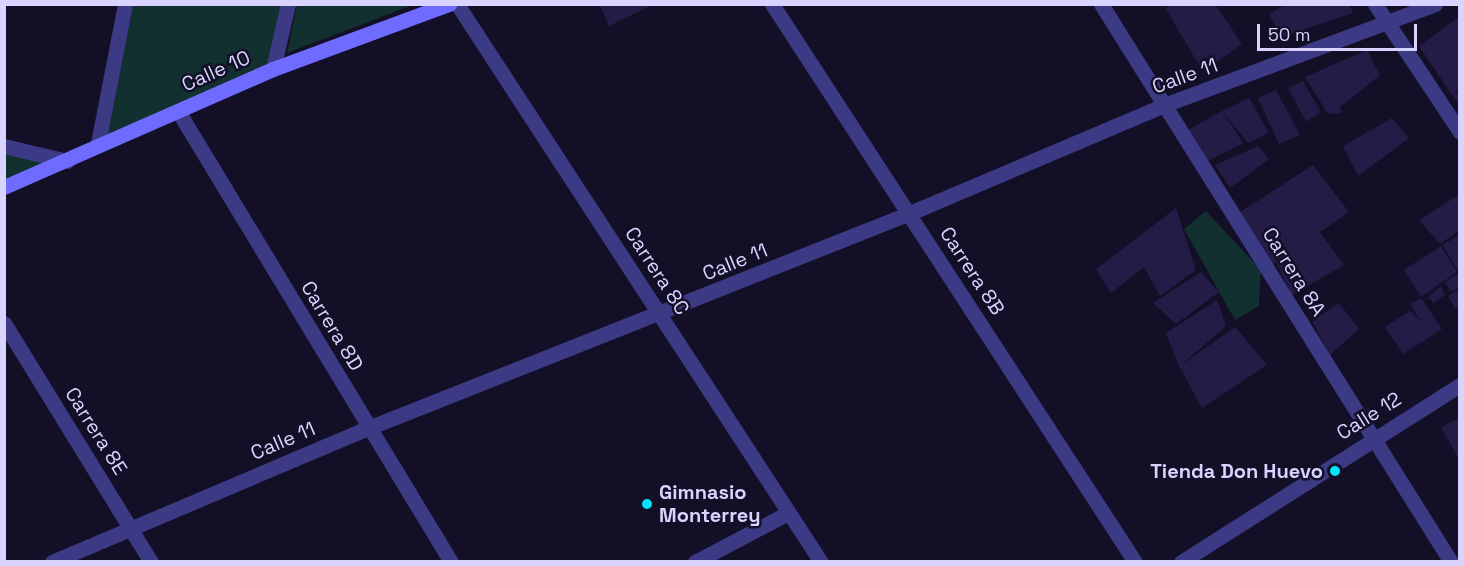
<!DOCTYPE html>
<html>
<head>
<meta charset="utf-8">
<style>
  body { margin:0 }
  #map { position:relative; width:1464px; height:566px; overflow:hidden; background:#130f26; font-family:"Space Grotesk",sans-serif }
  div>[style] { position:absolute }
  .green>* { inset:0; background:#12302f }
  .building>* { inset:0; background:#241b47 }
  .street>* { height:15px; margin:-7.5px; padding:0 7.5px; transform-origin:7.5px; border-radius:7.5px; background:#3d3a85 }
  .secondary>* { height:15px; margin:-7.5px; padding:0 7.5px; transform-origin:7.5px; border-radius:7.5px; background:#6f6bff }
  .dots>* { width:16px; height:16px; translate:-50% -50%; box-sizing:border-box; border:3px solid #130f26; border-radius:50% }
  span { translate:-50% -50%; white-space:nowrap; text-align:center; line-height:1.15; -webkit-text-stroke:5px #130f26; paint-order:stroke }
  .street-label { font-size:20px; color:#d9d4ff }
  .poi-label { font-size:20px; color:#d9d4ff; font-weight:700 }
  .right { translate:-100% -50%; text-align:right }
  .left { translate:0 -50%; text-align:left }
  .frame { position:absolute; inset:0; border:6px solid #d9d4ff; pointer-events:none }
  .scale { position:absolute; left:1257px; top:24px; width:160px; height:27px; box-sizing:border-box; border:3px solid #d9d4ff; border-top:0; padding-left:8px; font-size:18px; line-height:21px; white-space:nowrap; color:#d9d4ff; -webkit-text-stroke:4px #130f26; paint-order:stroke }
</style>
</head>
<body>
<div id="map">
  <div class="green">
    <div style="clip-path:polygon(133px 5px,284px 5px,270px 65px,106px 135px)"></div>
    <div style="clip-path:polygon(297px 5px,297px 4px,413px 5px,287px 53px)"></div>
    <div style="clip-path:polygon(5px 146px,67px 161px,5px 187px)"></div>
    <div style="clip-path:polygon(1206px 211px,1261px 270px,1259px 306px,1235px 320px,1184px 229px)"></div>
  </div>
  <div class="building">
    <div style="clip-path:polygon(599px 4px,654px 4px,609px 26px)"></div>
    <div style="clip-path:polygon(1169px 4px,1215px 4px,1242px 44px,1203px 72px,1166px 9px)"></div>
    <div style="clip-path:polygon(1286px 4px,1349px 4px,1353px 13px,1281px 37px,1269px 14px)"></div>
    <div style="clip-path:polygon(1460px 16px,1460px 90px,1452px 95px,1460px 92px,1460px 107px,1419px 46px)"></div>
    <div style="clip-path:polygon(1367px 50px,1380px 75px,1340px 107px,1342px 113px,1328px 114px,1305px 77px)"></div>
    <div style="clip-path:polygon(1303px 81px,1321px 112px,1306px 122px,1288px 88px)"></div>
    <div style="clip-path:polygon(1276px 90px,1300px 135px,1279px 144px,1258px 98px)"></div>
    <div style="clip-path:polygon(1249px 98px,1269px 133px,1248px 143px,1222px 111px,1243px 143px,1208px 161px,1188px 130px,1222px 111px)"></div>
    <div style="clip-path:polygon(1392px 118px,1409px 138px,1358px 176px,1343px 146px)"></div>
    <div style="clip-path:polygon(1258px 146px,1269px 159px,1230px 188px,1215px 165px)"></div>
    <div style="clip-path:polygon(1313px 165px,1349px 212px,1320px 232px,1344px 265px,1292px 295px,1276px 262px,1271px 266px,1240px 212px)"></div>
    <div style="clip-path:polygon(1460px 194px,1460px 230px,1440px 244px,1419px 220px)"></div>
    <div style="clip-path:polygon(1176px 208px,1196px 270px,1160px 296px,1144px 267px,1111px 293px,1096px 269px)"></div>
    <div style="clip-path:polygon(1460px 234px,1460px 269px,1457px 270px,1443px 245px)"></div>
    <div style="clip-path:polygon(1441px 246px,1457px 272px,1421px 297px,1404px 270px)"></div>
    <div style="clip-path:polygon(1201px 272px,1219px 292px,1176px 324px,1153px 303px)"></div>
    <div style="clip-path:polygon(1460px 272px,1460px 287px,1450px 292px,1445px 282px)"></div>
    <div style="clip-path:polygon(1441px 286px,1445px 295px,1433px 303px,1430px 298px,1424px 301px)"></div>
    <div style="clip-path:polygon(1460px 288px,1460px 306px,1455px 309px,1448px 296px)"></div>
    <div style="clip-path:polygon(1421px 298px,1442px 329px,1403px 354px,1385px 327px,1410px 311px,1421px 321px,1410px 304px)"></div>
    <div style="clip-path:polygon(1217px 300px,1226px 326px,1181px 365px,1235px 327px,1267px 365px,1202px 408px,1179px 366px,1166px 333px)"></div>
    <div style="clip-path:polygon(1339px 303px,1359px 329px,1330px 355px,1312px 321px)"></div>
    <div style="clip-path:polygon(1460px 418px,1460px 461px,1441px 427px)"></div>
  </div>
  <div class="street">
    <div style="left:457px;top:4px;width:666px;rotate:56.88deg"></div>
    <div style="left:772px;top:4px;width:666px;rotate:56.95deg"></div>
    <div style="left:1101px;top:4px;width:659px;rotate:57.9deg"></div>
    <div style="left:1375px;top:4px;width:154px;rotate:56.4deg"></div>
    <div style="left:273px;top:69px;width:67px;rotate:-77deg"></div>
    <div style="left:178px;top:111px;width:527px;rotate:58.81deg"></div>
    <div style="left:98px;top:143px;width:142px;rotate:-79deg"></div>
    <div style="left:4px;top:146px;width:65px;rotate:13.4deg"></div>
    <div style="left:4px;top:323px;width:281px;rotate:58.4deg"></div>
    <div style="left:52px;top:562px;width:343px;rotate:-23deg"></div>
    <div style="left:368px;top:428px;width:583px;rotate:-21.64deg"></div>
    <div style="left:910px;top:213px;width:276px;rotate:-23deg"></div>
    <div style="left:1164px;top:105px;width:289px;rotate:-20.4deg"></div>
    <div style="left:695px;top:562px;width:105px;rotate:-27.8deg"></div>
    <div style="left:1181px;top:562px;width:330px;rotate:-32.4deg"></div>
  </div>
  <div class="secondary">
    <div style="left:4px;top:187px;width:294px;rotate:-23.7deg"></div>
    <div style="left:273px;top:69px;width:188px;rotate:-20.3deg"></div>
  </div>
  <div class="dots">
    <div style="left:1335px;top:471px;background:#00e5ff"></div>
    <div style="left:647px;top:504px;background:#00e5ff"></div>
  </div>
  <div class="street-label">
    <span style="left:216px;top:71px;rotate:-24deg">Calle 10</span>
    <span style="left:1185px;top:76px;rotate:-20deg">Calle 11</span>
    <span style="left:735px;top:262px;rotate:-22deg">Calle 11</span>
    <span style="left:657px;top:271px;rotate:57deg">Carrera 8C</span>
    <span style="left:972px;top:271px;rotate:57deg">Carrera 8B</span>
    <span style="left:1294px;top:272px;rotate:58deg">Carrera 8A</span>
    <span style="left:332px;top:326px;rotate:59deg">Carrera 8D</span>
    <span style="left:1369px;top:416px;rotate:-32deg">Calle 12</span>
    <span style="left:96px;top:431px;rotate:58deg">Carrera 8E</span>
    <span style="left:283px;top:441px;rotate:-23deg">Calle 11</span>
  </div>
  <div class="poi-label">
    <span class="right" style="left:1323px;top:471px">Tienda Don Huevo</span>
    <span class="left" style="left:659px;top:504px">Gimnasio<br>Monterrey</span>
  </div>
  <div class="frame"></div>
  <div class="scale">50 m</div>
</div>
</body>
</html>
